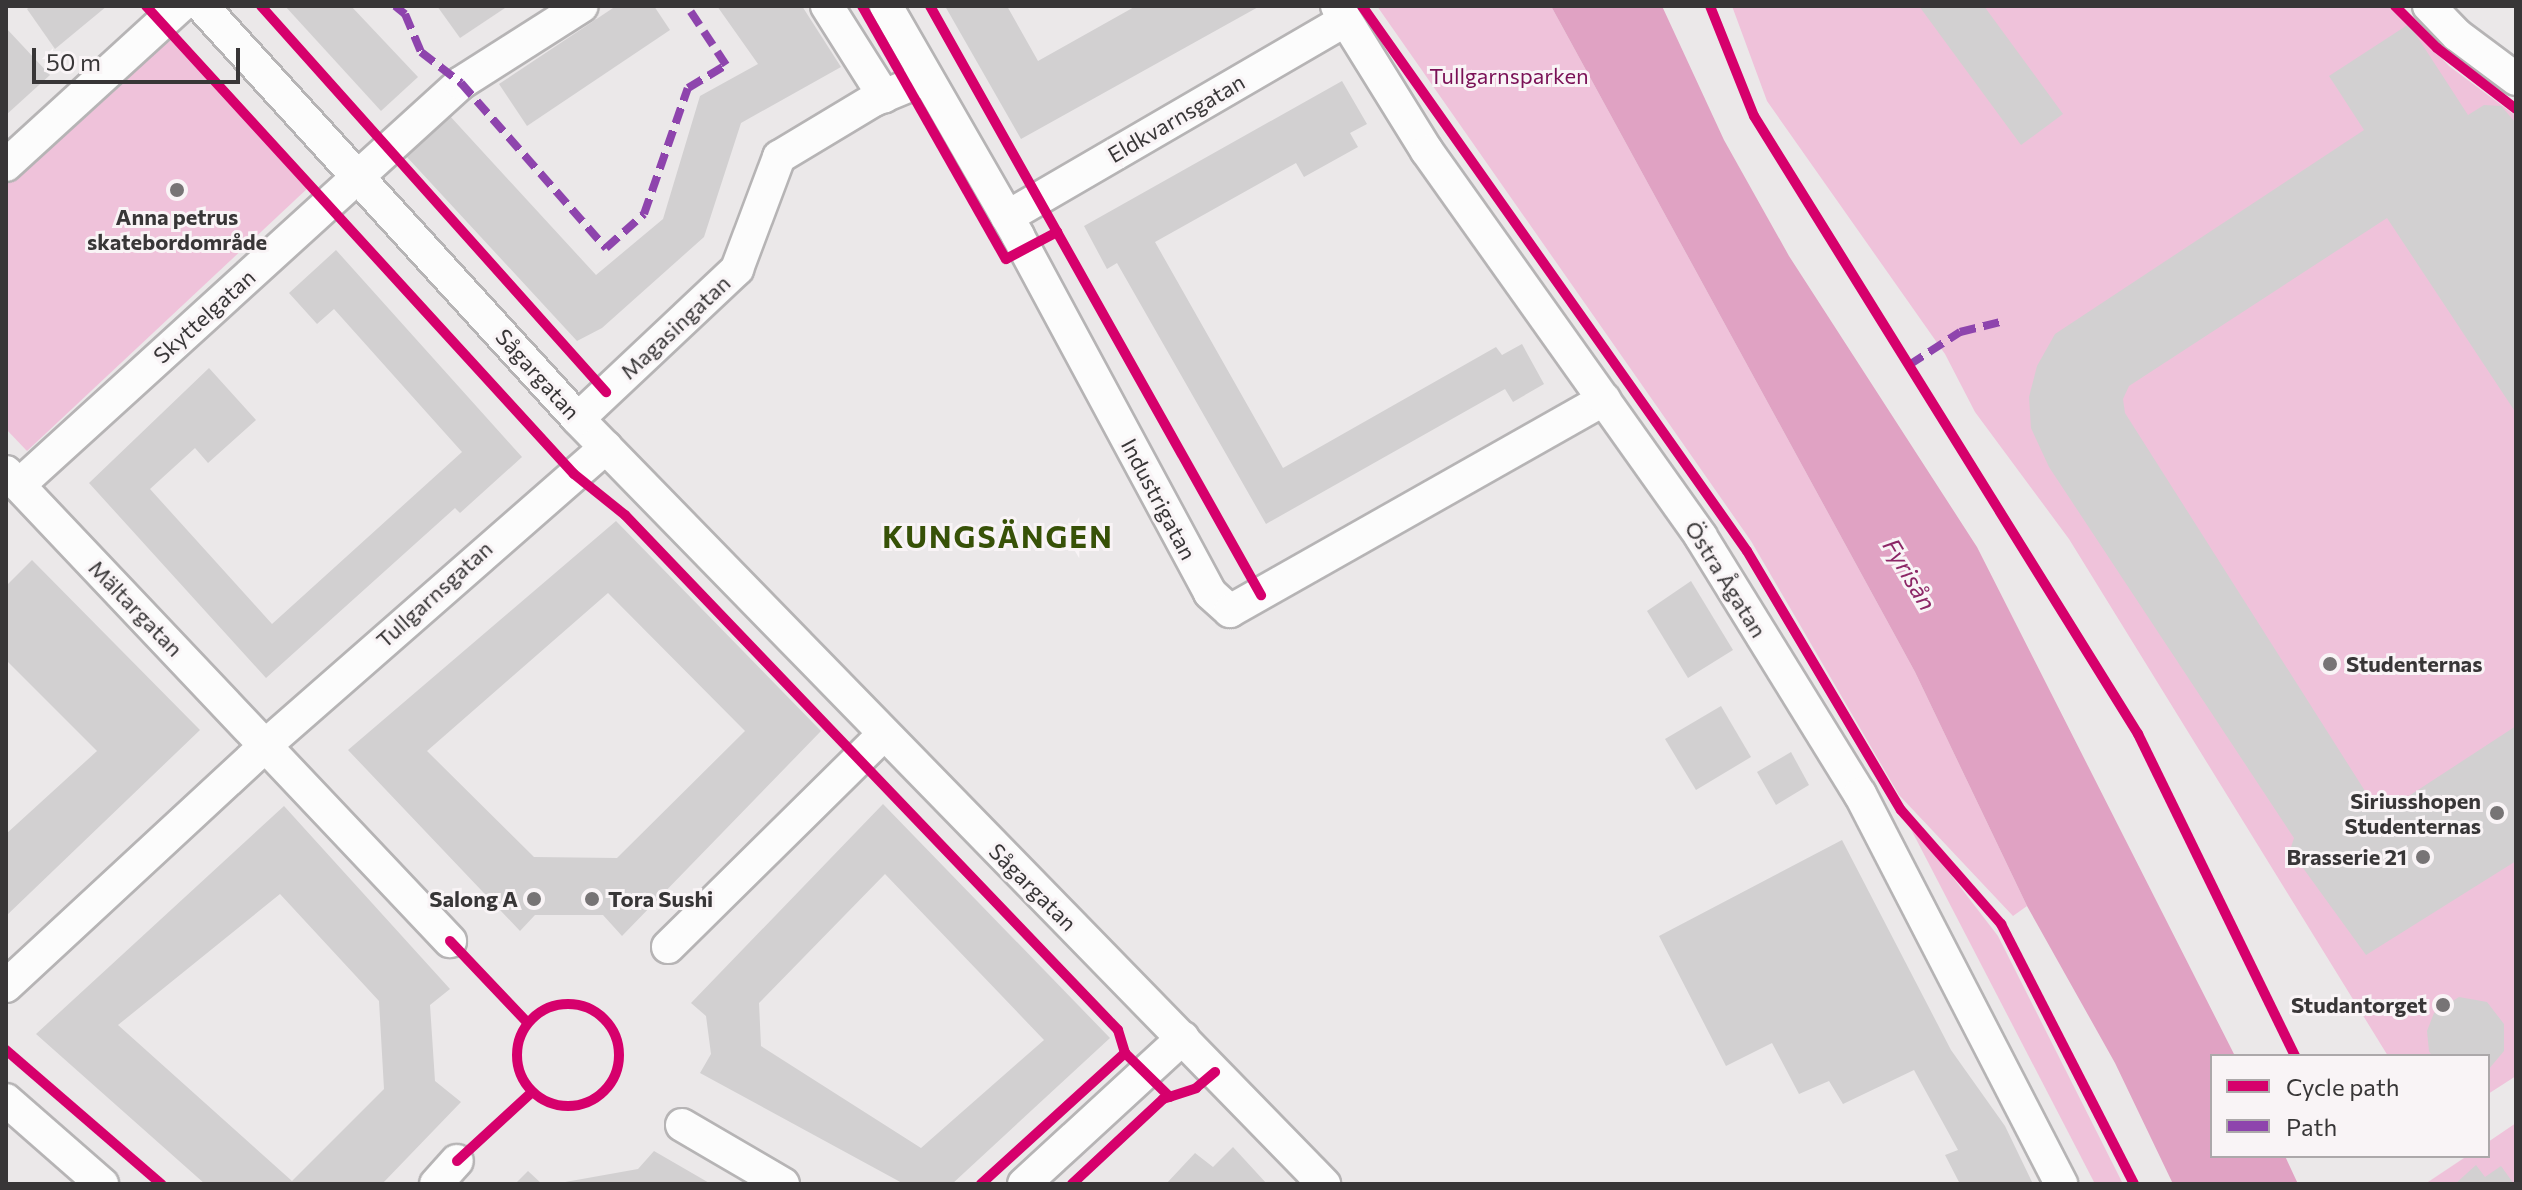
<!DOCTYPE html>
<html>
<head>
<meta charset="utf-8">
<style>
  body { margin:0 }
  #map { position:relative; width:2522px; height:1190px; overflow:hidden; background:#ebe8e9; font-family:Commissioner,sans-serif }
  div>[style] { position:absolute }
  .green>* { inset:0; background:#efc2da }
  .water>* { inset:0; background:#e0a2c3 }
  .building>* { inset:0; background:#d2d0d1 }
  .roads { filter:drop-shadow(2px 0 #b6b4b5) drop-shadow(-2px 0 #b6b4b5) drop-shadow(0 2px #b6b4b5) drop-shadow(0 -2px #b6b4b5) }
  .minor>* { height:32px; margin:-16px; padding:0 16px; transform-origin:16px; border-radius:16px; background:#fcfcfc }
  .quiet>* { height:8px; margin-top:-4px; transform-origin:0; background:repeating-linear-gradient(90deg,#8e44ad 0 16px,transparent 0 24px) }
  .cycleway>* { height:10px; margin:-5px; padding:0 5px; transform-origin:5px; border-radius:5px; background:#d6006c }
  .cycleway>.ring { margin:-5px; padding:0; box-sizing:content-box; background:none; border:10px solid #d6006c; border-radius:50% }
  .dots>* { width:22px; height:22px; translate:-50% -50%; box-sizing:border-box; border:4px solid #f9f4f6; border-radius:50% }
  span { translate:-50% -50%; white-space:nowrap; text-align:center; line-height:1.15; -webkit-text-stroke:6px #f9f4f6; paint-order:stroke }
  .park-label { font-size:22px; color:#7a1156 }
  .street-label { font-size:22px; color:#383637 }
  .poi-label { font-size:22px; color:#383637; font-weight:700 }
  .left { translate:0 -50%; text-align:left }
  .right { translate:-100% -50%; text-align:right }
  .water-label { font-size:24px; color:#8c2666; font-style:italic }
  .district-label { font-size:30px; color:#375107; font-weight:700; letter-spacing:2px }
  .frame { position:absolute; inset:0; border:8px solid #383637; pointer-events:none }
  .legend { position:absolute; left:2210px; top:1054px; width:280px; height:104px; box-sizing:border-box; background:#f9f4f6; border:2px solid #aca8aa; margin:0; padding:10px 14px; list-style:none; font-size:24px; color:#383637 }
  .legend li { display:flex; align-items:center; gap:16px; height:40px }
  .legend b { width:40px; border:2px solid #aca8aa }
  .scale { position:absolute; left:32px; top:48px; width:208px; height:36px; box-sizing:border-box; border:4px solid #383637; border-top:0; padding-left:10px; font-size:24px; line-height:28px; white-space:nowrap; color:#383637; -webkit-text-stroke:6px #f9f4f6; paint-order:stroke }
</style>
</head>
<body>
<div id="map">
  <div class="green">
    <div style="clip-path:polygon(1377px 6px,1551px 6px,1915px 672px,2027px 906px,2013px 916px,1899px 795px,1751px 541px)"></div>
    <div style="clip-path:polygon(1732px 6px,2392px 6px,2449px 66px,2516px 116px,2516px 1076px,2488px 1094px,2488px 1056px,2388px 1056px,2069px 539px,1975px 412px,1945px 354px,1767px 101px)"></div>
    <div style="clip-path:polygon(166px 28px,310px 186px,27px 451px,6px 429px,6px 182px)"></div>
    <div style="clip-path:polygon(1901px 810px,1998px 936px,2123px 1184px,2095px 1184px)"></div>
    <div style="clip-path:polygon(2516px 1123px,2516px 1184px,2425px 1184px,2467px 1156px,2488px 1156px,2488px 1142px)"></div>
  </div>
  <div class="water">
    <div style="clip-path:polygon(1551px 6px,1662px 6px,1724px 140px,1789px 256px,1977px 547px,2235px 1056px,2212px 1056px,2212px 1156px,2285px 1156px,2298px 1184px,2173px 1184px,2115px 1063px,2027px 906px,1915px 672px)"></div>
  </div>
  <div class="building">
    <div style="clip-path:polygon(31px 6px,107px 6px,55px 49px,27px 9px)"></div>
    <div style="clip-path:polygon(285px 6px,351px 6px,418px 77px,381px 111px)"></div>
    <div style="clip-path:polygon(437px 6px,508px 6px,460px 38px)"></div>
    <div style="clip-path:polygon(616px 6px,654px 6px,670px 30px,527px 126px,499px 84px)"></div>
    <div style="clip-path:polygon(717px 6px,802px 6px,841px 67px,741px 123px,704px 237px,602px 328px,577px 341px,406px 156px,449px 115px,596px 275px,663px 219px,700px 96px,758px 64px)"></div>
    <div style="clip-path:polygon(945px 6px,1007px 6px,1038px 61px,1136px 6px,1260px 6px,1021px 139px)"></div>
    <div style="clip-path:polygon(1919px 6px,1984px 6px,2063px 114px,2021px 145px)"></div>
    <div style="clip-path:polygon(2409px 24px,2468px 115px,2484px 105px,2501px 106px,2516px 123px,2516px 413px,2387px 218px,2129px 386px,2123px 399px,2125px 413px,2365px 791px,2380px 804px,2395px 805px,2516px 726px,2516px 861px,2366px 955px,2290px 850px,2294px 838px,2049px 467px,2031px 428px,2029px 397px,2037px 366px,2055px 334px,2364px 130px,2329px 76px)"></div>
    <div style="clip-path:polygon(6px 28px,50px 75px,6px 115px)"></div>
    <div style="clip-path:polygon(1342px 81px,1367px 124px,1350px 133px,1358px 147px,1304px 177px,1296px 163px,1155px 242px,1283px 468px,1496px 347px,1502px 355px,1522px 344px,1544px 384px,1513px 402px,1505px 389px,1266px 524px,1117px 263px,1107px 269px,1084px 226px)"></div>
    <div style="clip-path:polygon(336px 250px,522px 457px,460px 513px,455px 508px,266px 678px,89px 483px,209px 368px,256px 420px,208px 463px,195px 448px,150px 489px,272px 624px,462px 452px,334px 309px,317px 324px,289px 293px)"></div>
    <div style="clip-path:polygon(evenodd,616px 521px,821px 731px,622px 936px,603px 915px,535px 915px,520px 931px,348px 750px,616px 521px,608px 593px,745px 731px,617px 858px,534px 857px,427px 751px,608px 593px)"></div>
    <div style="clip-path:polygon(32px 560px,200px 730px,6px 916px,6px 834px,97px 751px,6px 660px,6px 586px)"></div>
    <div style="clip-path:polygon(1691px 581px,1733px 650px,1688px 678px,1647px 611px)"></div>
    <div style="clip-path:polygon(1721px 706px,1751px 757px,1696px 790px,1665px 739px)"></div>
    <div style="clip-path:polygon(1791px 752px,1809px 785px,1776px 805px,1757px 772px)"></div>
    <div style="clip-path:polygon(evenodd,883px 804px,1110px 1038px,952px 1184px,904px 1184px,700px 1073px,711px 1054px,706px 1016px,691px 1003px,883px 804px,885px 874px,1044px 1040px,921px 1148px,761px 1046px,759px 1003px,885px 874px)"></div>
    <div style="clip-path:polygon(evenodd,284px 806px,450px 989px,430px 1005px,435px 1081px,461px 1102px,382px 1184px,205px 1184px,36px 1034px,284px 806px,280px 894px,379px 1001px,384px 1089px,292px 1181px,118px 1025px,280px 894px)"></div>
    <div style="clip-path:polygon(1842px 840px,1951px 1050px,2005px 1126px,2033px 1184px,1960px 1184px,1945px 1155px,1958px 1150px,1914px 1070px,1843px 1104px,1829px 1081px,1799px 1094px,1772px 1043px,1726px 1066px,1659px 936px)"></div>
    <div style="clip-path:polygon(2459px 997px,2487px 1002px,2504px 1024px,2504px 1051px,2488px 1070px,2488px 1056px,2432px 1056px,2429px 1051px,2427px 1031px,2434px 1013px)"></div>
    <div style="clip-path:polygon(1233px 1147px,1267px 1184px,1166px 1184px,1195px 1153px,1213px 1167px)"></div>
    <div style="clip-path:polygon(654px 1151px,711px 1184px,554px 1184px,638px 1169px)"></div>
    <div style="clip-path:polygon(2476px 1165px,2485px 1177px,2501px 1166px,2514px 1184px,2455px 1184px)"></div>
    <div style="clip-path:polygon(528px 1171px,542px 1184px,515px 1184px)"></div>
  </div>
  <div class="roads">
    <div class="minor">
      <div style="left:202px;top:6px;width:559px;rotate:47.68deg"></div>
      <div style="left:578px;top:419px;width:1069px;rotate:45.72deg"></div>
      <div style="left:827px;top:6px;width:107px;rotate:57.7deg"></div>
      <div style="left:886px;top:6px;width:265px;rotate:60.1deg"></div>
      <div style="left:1018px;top:236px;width:405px;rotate:61.7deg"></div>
      <div style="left:1210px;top:593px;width:27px;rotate:42deg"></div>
      <div style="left:1230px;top:611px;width:430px;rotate:-29.5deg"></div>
      <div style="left:1337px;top:6px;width:171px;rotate:58.2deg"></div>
      <div style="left:1427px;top:151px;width:473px;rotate:54.6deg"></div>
      <div style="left:1701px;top:537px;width:302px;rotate:58.3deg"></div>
      <div style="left:1860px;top:794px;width:439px;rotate:62.7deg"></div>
      <div style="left:2429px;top:6px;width:40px;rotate:46deg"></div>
      <div style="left:2457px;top:35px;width:74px;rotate:36.7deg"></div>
      <div style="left:6px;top:165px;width:236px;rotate:-42.4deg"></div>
      <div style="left:1007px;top:217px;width:391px;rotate:-30.2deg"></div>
      <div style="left:578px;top:419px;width:219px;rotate:-43.3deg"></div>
      <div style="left:737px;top:269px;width:120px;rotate:-69.4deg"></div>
      <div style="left:779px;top:157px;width:111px;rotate:-31deg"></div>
      <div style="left:874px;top:100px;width:57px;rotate:-22.5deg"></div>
      <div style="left:6px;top:472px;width:646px;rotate:46.57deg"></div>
      <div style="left:19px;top:485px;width:597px;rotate:-42.29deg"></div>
      <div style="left:461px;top:83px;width:143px;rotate:-32.5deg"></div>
      <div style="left:668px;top:947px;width:301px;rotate:-44.6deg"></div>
      <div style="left:6px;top:986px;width:355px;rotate:-42.8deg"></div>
      <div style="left:266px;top:745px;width:452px;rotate:-41.2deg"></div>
      <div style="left:6px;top:1100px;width:128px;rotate:41.2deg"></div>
      <div style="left:682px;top:1125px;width:117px;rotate:30.3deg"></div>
      <div style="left:436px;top:1184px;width:31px;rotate:-48deg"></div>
      <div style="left:1024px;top:1184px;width:216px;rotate:-42.6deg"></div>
    </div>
  </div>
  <div class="quiet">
    <div style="left:395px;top:6px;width:13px;rotate:39deg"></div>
    <div style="left:405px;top:14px;width:41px;rotate:67.2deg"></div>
    <div style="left:421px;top:52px;width:51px;rotate:37.8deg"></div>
    <div style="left:461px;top:83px;width:220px;rotate:48.7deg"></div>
    <div style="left:606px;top:248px;width:51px;rotate:-41.8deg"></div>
    <div style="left:644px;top:214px;width:133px;rotate:-70.8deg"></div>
    <div style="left:688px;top:88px;width:44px;rotate:-31.2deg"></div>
    <div style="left:726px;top:65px;width:71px;rotate:-123.5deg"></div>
    <div style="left:1909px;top:365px;width:61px;rotate:-32.9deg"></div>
    <div style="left:1960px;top:332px;width:41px;rotate:-14deg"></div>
  </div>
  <div class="cycleway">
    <div style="left:146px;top:6px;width:634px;rotate:47.56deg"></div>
    <div style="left:574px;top:474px;width:65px;rotate:38.8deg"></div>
    <div style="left:625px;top:515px;width:713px;rotate:46.25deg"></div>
    <div style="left:1118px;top:1030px;width:24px;rotate:73deg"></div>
    <div style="left:1125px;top:1053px;width:63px;rotate:44.4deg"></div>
    <div style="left:261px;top:6px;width:518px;rotate:48.21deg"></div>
    <div style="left:862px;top:6px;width:291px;rotate:60.4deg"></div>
    <div style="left:1006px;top:259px;width:58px;rotate:-27.9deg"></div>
    <div style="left:930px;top:6px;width:676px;rotate:60.67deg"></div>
    <div style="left:1362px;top:6px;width:667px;rotate:54.76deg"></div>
    <div style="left:1747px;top:551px;width:301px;rotate:59.3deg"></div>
    <div style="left:1901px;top:810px;width:152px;rotate:48.7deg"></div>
    <div style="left:2001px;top:924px;width:292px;rotate:62.9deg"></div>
    <div style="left:1710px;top:6px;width:118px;rotate:68.2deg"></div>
    <div style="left:1754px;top:116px;width:728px;rotate:58.14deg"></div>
    <div style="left:2138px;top:734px;width:358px;rotate:64deg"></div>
    <div style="left:2395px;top:6px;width:59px;rotate:45deg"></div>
    <div style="left:2437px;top:48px;width:100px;rotate:37.7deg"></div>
    <div style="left:450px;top:941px;width:112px;rotate:46.5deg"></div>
    <div class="ring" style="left:517px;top:1004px;width:92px;height:92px"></div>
    <div style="left:6px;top:1050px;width:205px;rotate:40.8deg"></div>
    <div style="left:457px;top:1161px;width:102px;rotate:-42.6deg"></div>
    <div style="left:981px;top:1184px;width:195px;rotate:-42.3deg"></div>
    <div style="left:1072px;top:1184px;width:125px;rotate:-43deg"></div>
    <div style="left:1163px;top:1099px;width:35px;rotate:-18deg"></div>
    <div style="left:1196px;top:1088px;width:25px;rotate:-40deg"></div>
  </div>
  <div class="dots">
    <div style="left:177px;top:190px;background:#777475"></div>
    <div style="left:2330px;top:664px;background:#777475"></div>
    <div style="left:2497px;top:813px;background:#777475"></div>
    <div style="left:2423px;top:857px;background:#777475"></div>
    <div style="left:534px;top:899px;background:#777475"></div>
    <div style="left:592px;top:899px;background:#777475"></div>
    <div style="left:2443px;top:1005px;background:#777475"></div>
  </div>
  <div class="park-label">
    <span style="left:1509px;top:76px">Tullgarnsparken</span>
  </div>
  <div class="street-label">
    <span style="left:1176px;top:118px;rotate:-30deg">Eldkvarnsgatan</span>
    <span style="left:204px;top:316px;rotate:-42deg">Skyttelgatan</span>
    <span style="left:675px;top:327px;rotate:-43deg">Magasingatan</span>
    <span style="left:538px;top:374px;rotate:48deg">Sågargatan</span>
    <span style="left:1159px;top:499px;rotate:62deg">Industrigatan</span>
    <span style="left:1726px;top:579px;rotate:58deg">Östra Ågatan</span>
    <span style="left:434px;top:594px;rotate:-42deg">Tullgarnsgatan</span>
    <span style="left:136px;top:608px;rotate:46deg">Mältargatan</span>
    <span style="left:1033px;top:887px;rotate:45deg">Sågargatan</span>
  </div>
  <div class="poi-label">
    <span style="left:177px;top:229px">Anna petrus<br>skatebordområde</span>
    <span class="left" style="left:2346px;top:664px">Studenternas</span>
    <span class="right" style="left:2481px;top:813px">Siriusshopen<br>Studenternas</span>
    <span class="right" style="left:2407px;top:857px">Brasserie 21</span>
    <span class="right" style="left:518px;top:899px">Salong A</span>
    <span class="left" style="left:608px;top:899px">Tora Sushi</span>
    <span class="right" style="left:2427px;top:1005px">Studantorget</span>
  </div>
  <div class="water-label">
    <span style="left:1910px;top:574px;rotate:59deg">Fyrisån</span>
  </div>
  <div class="district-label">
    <span style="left:998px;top:536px">KUNGSÄNGEN</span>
  </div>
  <div class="frame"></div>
  <ul class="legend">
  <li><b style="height:10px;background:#d6006c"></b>Cycle path</li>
  <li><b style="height:10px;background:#8e44ad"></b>Path</li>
  </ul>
  <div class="scale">50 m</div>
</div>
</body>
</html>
